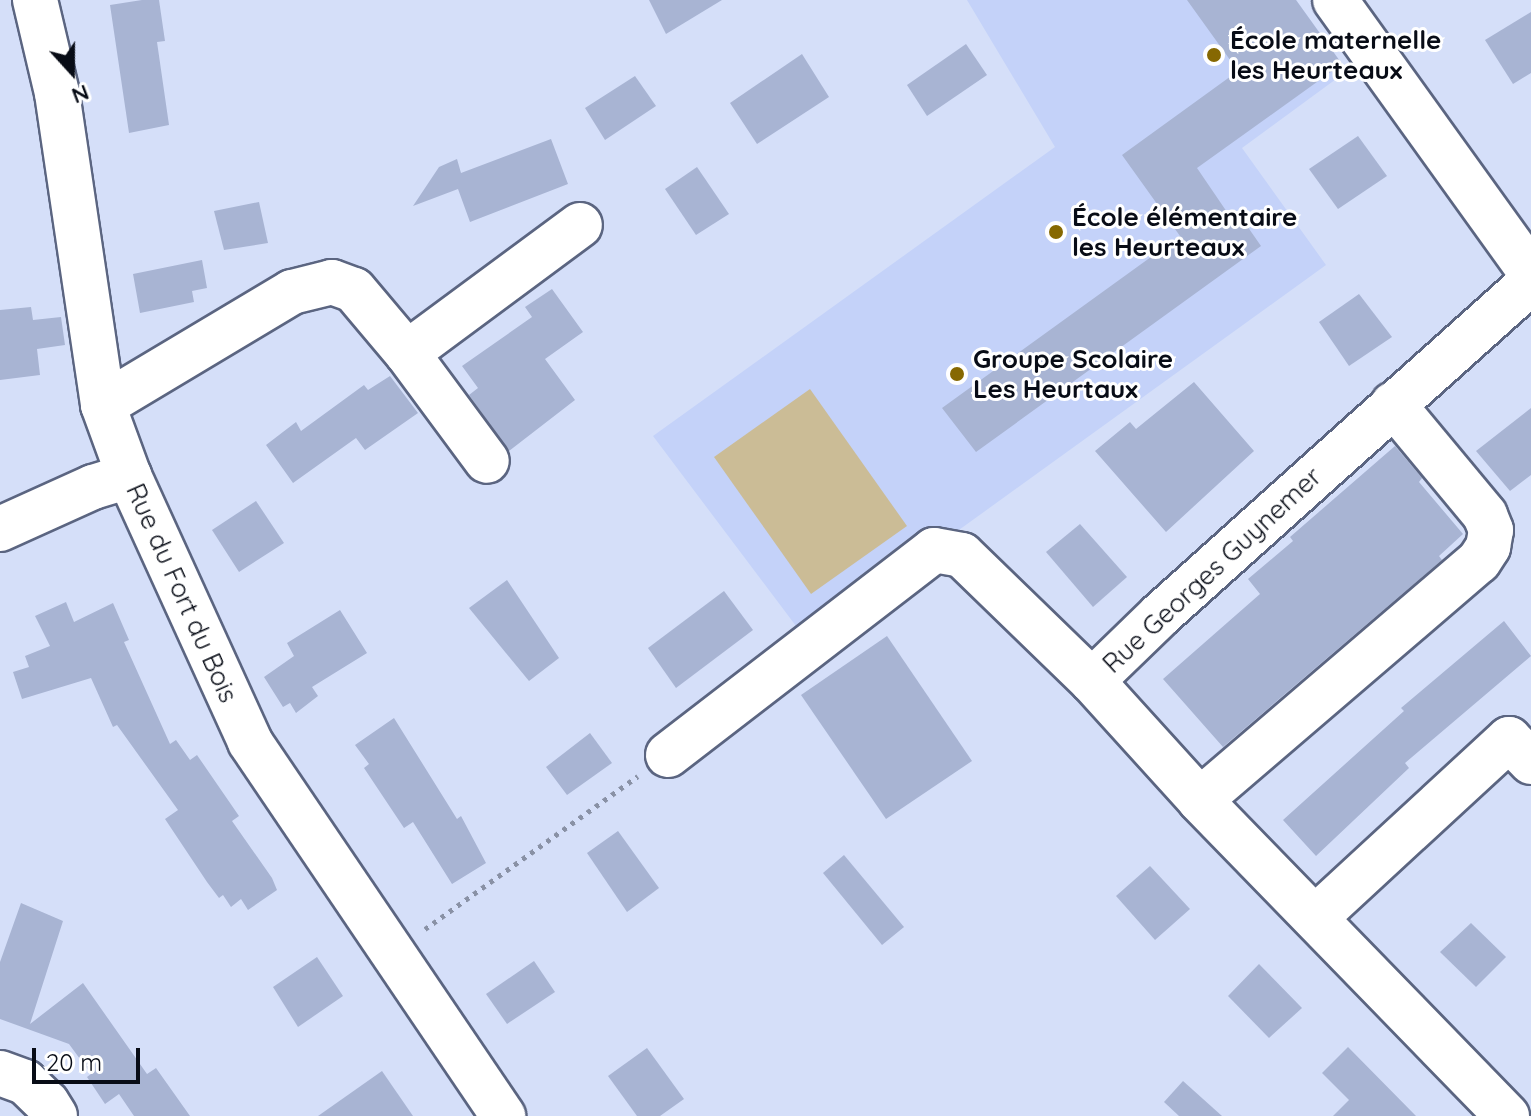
<!DOCTYPE html>
<html>
<head>
<meta charset="utf-8">
<style>
  body { margin:0 }
  #map { position:relative; width:1531px; height:1116px; overflow:hidden; background:#d5dff9; font-family:Quicksand,sans-serif }
  div>[style] { position:absolute }
  .built>* { inset:0; background:#c4d2f9 }
  .green>* { inset:0; background:#cbbc96 }
  .building>* { inset:0; background:#a8b4d3 }
  .path>* { height:5px; margin-top:-2.5px; transform-origin:0; background:repeating-linear-gradient(90deg,#8991a5 0 4px,transparent 0 10px) }
  .roads { filter:drop-shadow(2px 0 #5b6581) drop-shadow(-2px 0 #5b6581) drop-shadow(0 2px #5b6581) drop-shadow(0 -2px #5b6581) }
  .minor>* { height:44px; margin:-22px; padding:0 22px; transform-origin:22px; border-radius:22px; background:#fff }
  .dots>* { width:22px; height:22px; translate:-50% -50%; box-sizing:border-box; border:4px solid #fff; border-radius:50% }
  span { translate:-50% -50%; white-space:nowrap; text-align:center; line-height:1.15; -webkit-text-stroke:6px #fff; paint-order:stroke }
  .poi-label { font-size:26px; color:#080c16; font-weight:700 }
  .left { translate:0 -50%; text-align:left }
  .street-label { font-size:26px; color:#080c16 }
  .north { position:absolute; left:32px; top:32px; width:80px; height:80px; -webkit-text-stroke:6px #fff; paint-order:stroke; rotate:159deg; font-size:22px; font-weight:700; line-height:32px; text-align:center; color:#080c16 }
  .north::after { content:''; display:block; margin:auto; width:28px; height:36px; background:#080c16; clip-path:polygon(50% 0,100% 100%,50% 72%,0 100%) }
  .scale { position:absolute; left:32px; top:1048px; width:108px; height:36px; box-sizing:border-box; border:4px solid #080c16; border-top:0; padding-left:10px; font-size:24px; line-height:28px; white-space:nowrap; color:#080c16; -webkit-text-stroke:6px #fff; paint-order:stroke }
</style>
</head>
<body>
<div id="map">
  <div class="built">
    <div style="clip-path:polygon(967px 0,1296px 0,1347px 71px,1242px 148px,1326px 265px,945px 540px,910px 537px,796px 626px,653px 436px,1055px 147px)"></div>
  </div>
  <div class="green">
    <div style="clip-path:polygon(810px 389px,907px 526px,811px 594px,714px 457px)"></div>
  </div>
  <div class="building">
    <div style="clip-path:polygon(142px 0,159px 0,165px 41px,157px 42px,169px 125px,129px 133px,110px 5px)"></div>
    <div style="clip-path:polygon(649px 0,722px 0,666px 34px)"></div>
    <div style="clip-path:polygon(1187px 0,1296px 0,1342px 64px,1197px 168px,1229px 215px,1236px 210px,1261px 246px,976px 452px,942px 408px,1180px 236px,1122px 155px,1238px 71px)"></div>
    <div style="clip-path:polygon(1531px 12px,1531px 73px,1513px 84px,1485px 40px)"></div>
    <div style="clip-path:polygon(966px 44px,987px 75px,927px 116px,907px 85px)"></div>
    <div style="clip-path:polygon(802px 54px,829px 97px,757px 144px,730px 103px)"></div>
    <div style="clip-path:polygon(635px 76px,656px 106px,605px 140px,585px 108px)"></div>
    <div style="clip-path:polygon(1358px 136px,1387px 176px,1338px 209px,1309px 169px)"></div>
    <div style="clip-path:polygon(551px 139px,568px 184px,470px 222px,458px 189px,413px 206px,439px 167px,457px 159px,461px 173px)"></div>
    <div style="clip-path:polygon(697px 167px,729px 214px,696px 235px,665px 189px)"></div>
    <div style="clip-path:polygon(259px 202px,268px 243px,224px 250px,214px 211px)"></div>
    <div style="clip-path:polygon(202px 260px,207px 288px,192px 291px,194px 302px,140px 313px,133px 274px)"></div>
    <div style="clip-path:polygon(552px 289px,583px 332px,545px 359px,575px 400px,509px 451px,469px 395px,478px 388px,462px 366px,532px 317px,525px 307px)"></div>
    <div style="clip-path:polygon(1359px 294px,1392px 337px,1349px 366px,1319px 322px)"></div>
    <div style="clip-path:polygon(31px 307px,33px 320px,61px 317px,65px 345px,37px 349px,40px 375px,0 380px,0 310px)"></div>
    <div style="clip-path:polygon(390px 376px,418px 413px,365px 450px,356px 438px,293px 483px,266px 445px,296px 422px,301px 431px,364px 385px,368px 390px)"></div>
    <div style="clip-path:polygon(1194px 382px,1254px 451px,1166px 532px,1095px 451px,1130px 422px,1136px 429px)"></div>
    <div style="clip-path:polygon(1531px 408px,1531px 475px,1510px 491px,1476px 451px)"></div>
    <div style="clip-path:polygon(1395px 446px,1422px 478px,1419px 482px,1463px 534px,1439px 556px,1442px 560px,1223px 747px,1163px 679px,1260px 594px,1248px 579px,1293px 541px,1290px 537px)"></div>
    <div style="clip-path:polygon(256px 501px,284px 543px,239px 572px,212px 530px)"></div>
    <div style="clip-path:polygon(1080px 524px,1127px 577px,1093px 607px,1046px 552px)"></div>
    <div style="clip-path:polygon(507px 580px,559px 658px,529px 681px,469px 608px)"></div>
    <div style="clip-path:polygon(724px 591px,753px 630px,676px 688px,648px 648px)"></div>
    <div style="clip-path:polygon(66px 602px,74px 622px,113px 603px,129px 640px,124px 642px,170px 744px,176px 740px,190px 760px,197px 755px,239px 816px,232px 821px,272px 878px,277px 890px,248px 910px,241px 899px,231px 907px,223px 895px,219px 898px,207px 882px,165px 819px,178px 810px,117px 725px,113px 727px,91px 678px,22px 699px,13px 672px,29px 667px,25px 656px,50px 646px,35px 616px)"></div>
    <div style="clip-path:polygon(340px 610px,367px 653px,312px 687px,318px 696px,296px 713px,290px 703px,283px 707px,264px 677px,294px 656px,287px 643px)"></div>
    <div style="clip-path:polygon(1504px 621px,1531px 656px,1405px 763px,1409px 768px,1316px 856px,1283px 820px,1404px 711px,1401px 708px)"></div>
    <div style="clip-path:polygon(887px 636px,972px 761px,886px 819px,801px 695px)"></div>
    <div style="clip-path:polygon(394px 718px,457px 819px,461px 816px,486px 863px,452px 884px,413px 822px,404px 828px,364px 768px,369px 764px,355px 745px)"></div>
    <div style="clip-path:polygon(590px 733px,612px 763px,567px 795px,546px 767px)"></div>
    <div style="clip-path:polygon(618px 831px,659px 888px,627px 912px,587px 853px)"></div>
    <div style="clip-path:polygon(844px 855px,904px 927px,882px 945px,823px 873px)"></div>
    <div style="clip-path:polygon(1150px 866px,1190px 909px,1155px 940px,1116px 896px)"></div>
    <div style="clip-path:polygon(21px 903px,63px 921px,30px 1024px,83px 983px,147px 1074px,156px 1068px,190px 1116px,134px 1116px,119px 1094px,105px 1104px,87px 1077px,91px 1074px,69px 1044px,0 1019px,0 962px)"></div>
    <div style="clip-path:polygon(1471px 923px,1506px 957px,1476px 987px,1440px 952px)"></div>
    <div style="clip-path:polygon(317px 957px,343px 996px,298px 1027px,273px 987px)"></div>
    <div style="clip-path:polygon(534px 961px,555px 992px,507px 1024px,486px 994px)"></div>
    <div style="clip-path:polygon(1259px 964px,1302px 1008px,1269px 1038px,1228px 996px)"></div>
    <div style="clip-path:polygon(1348px 1047px,1416px 1116px,1333px 1116px,1349px 1100px,1322px 1073px)"></div>
    <div style="clip-path:polygon(647px 1048px,684px 1099px,660px 1116px,637px 1116px,608px 1076px)"></div>
    <div style="clip-path:polygon(382px 1071px,413px 1116px,318px 1116px)"></div>
    <div style="clip-path:polygon(1183px 1081px,1222px 1116px,1179px 1116px,1164px 1102px)"></div>
  </div>
  <div class="path">
    <div style="left:425px;top:929px;width:262px;rotate:-35.7deg"></div>
  </div>
  <div class="roads">
    <div class="minor">
      <div style="left:35px;top:0;width:96px;rotate:76.7deg"></div>
      <div style="left:57px;top:93px;width:315px;rotate:81.6deg"></div>
      <div style="left:103px;top:405px;width:76px;rotate:69.9deg"></div>
      <div style="left:129px;top:476px;width:292px;rotate:65.5deg"></div>
      <div style="left:250px;top:742px;width:452px;rotate:55.9deg"></div>
      <div style="left:1335px;top:0;width:336px;rotate:54.3deg"></div>
      <div style="left:407px;top:353px;width:215px;rotate:-36.5deg"></div>
      <div style="left:103px;top:405px;width:220px;rotate:-30.9deg"></div>
      <div style="left:292px;top:292px;width:41px;rotate:-14deg"></div>
      <div style="left:332px;top:282px;width:23px;rotate:20deg"></div>
      <div style="left:354px;top:290px;width:82px;rotate:49.9deg"></div>
      <div style="left:407px;top:353px;width:134px;rotate:53.5deg"></div>
      <div style="left:0;top:529px;width:102px;rotate:-24.3deg"></div>
      <div style="left:93px;top:487px;width:38px;rotate:-17deg"></div>
      <div style="left:668px;top:755px;width:336px;rotate:-37.6deg"></div>
      <div style="left:934px;top:550px;width:28px;rotate:10deg"></div>
      <div style="left:962px;top:555px;width:181px;rotate:44.1deg"></div>
      <div style="left:1200px;top:800px;width:367px;rotate:-40.6deg"></div>
      <div style="left:1479px;top:561px;width:17px;rotate:-57deg"></div>
      <div style="left:1488px;top:547px;width:17px;rotate:-80deg"></div>
      <div style="left:1491px;top:530px;width:16px;rotate:-112deg"></div>
      <div style="left:1485px;top:515px;width:144px;rotate:-129.7deg"></div>
      <div style="left:1315px;top:918px;width:264px;rotate:-42.7deg"></div>
      <div style="left:1509px;top:739px;width:32px;rotate:46deg"></div>
      <div style="left:0;top:1073px;width:27px;rotate:20deg"></div>
      <div style="left:25px;top:1082px;width:30px;rotate:44deg"></div>
      <div style="left:47px;top:1103px;width:15px;rotate:58deg"></div>
      <div style="left:1507px;top:1116px;width:441px;rotate:-134.2deg"></div>
      <div style="left:1200px;top:800px;width:161px;rotate:-132.2deg"></div>
      <div style="left:1092px;top:681px;width:95px;rotate:-44.1deg"></div>
      <div style="left:1160px;top:615px;width:499px;rotate:-41.9deg"></div>
    </div>
  </div>
  <div class="dots">
    <div style="left:1214px;top:55px;background:#866802"></div>
    <div style="left:1056px;top:232px;background:#866802"></div>
    <div style="left:957px;top:374px;background:#866802"></div>
  </div>
  <div class="poi-label">
    <span class="left" style="left:1230px;top:55px">École maternelle<br>les Heurteaux</span>
    <span class="left" style="left:1072px;top:232px">École élémentaire<br>les Heurteaux</span>
    <span class="left" style="left:973px;top:374px">Groupe Scolaire<br>Les Heurtaux</span>
  </div>
  <div class="street-label">
    <span style="left:1212px;top:570px;rotate:-43deg">Rue Georges Guynemer</span>
    <span style="left:182px;top:593px;rotate:66deg">Rue du Fort du Bois</span>
  </div>
  <div class="north">N</div>
  <div class="scale">20 m</div>
</div>
</body>
</html>
